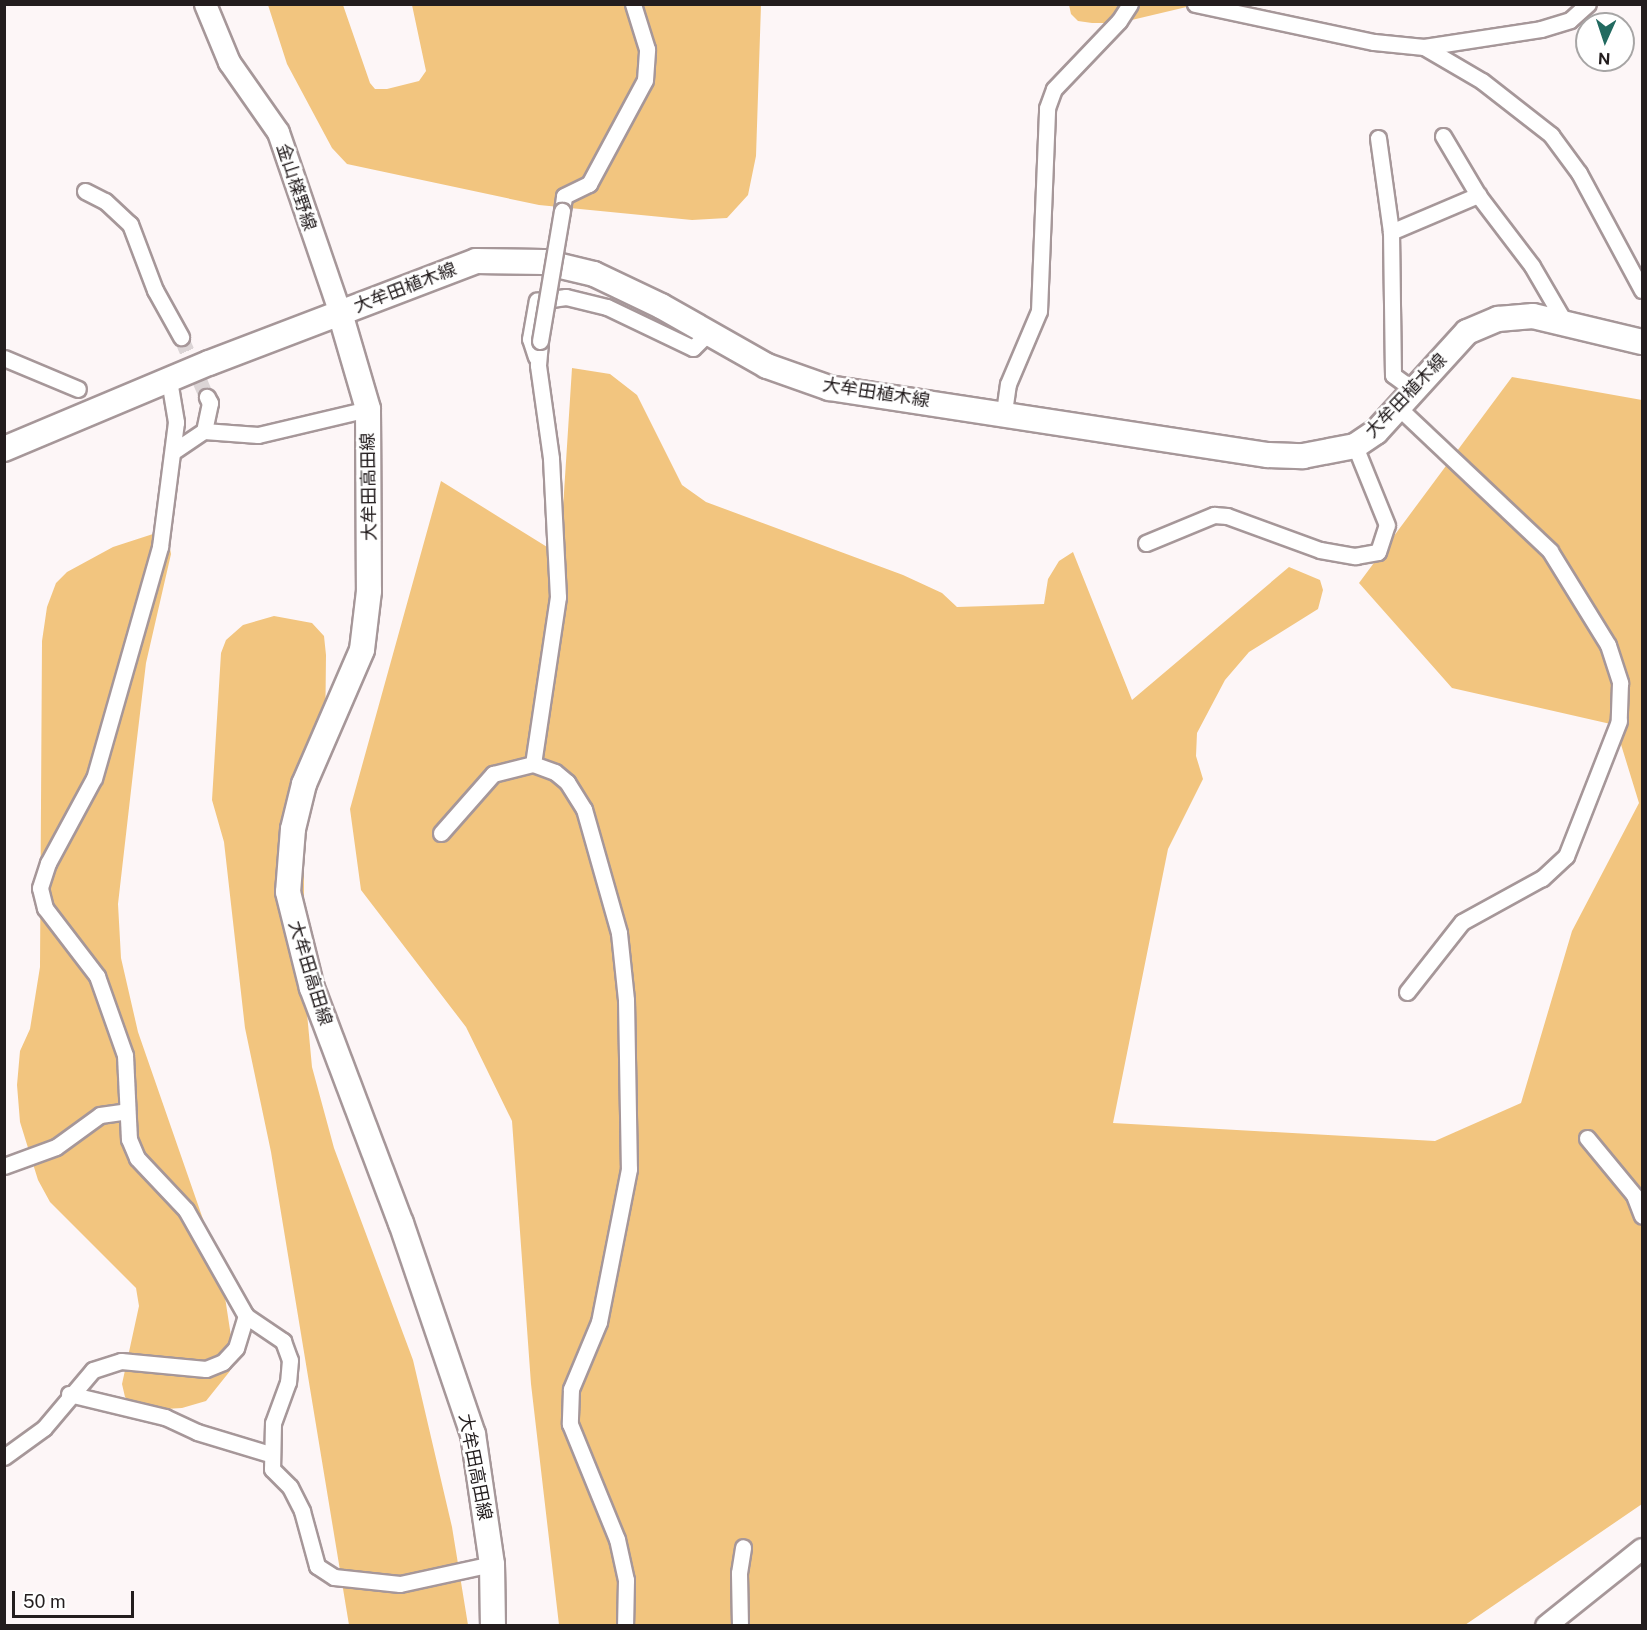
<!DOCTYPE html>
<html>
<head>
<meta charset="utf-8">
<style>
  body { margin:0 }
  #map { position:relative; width:1647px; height:1630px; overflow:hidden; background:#fdf6f7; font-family:"Public Sans","Noto Sans JP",sans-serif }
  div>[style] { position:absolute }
  .green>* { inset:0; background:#f2c57f }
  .minor-tunnel>* { height:15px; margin-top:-7.5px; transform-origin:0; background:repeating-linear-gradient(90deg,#dcd5d6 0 15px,transparent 0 23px) }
  .roads { filter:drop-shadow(2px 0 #a69799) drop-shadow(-2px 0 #a69799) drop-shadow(0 2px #a69799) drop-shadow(0 -2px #a69799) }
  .minor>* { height:15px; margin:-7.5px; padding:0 7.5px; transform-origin:7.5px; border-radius:7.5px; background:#fff }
  .tertiary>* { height:20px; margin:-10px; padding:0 10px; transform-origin:10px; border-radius:10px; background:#fff }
  .secondary>* { height:21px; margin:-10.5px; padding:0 10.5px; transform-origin:10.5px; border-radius:10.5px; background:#fff }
  .primary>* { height:24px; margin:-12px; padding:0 12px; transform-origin:12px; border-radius:12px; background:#fff }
  .bridges { filter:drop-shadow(2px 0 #a69799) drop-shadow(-2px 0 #a69799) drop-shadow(0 2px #a69799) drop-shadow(0 -2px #a69799) }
  .minor-bridge>* { height:15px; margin:-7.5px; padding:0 7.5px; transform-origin:7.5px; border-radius:7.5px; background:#fff }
  span { translate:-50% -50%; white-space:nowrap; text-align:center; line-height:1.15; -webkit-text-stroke:5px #fff; paint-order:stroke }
  .street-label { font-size:18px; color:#231d1e }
  .frame { position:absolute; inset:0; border:6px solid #231d1e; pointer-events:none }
  .north { position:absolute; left:1575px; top:12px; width:60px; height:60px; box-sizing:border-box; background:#fff; border:2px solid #a7a5a5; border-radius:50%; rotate:183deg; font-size:16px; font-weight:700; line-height:24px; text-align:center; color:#231d1e }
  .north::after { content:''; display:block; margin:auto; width:21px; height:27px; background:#226a60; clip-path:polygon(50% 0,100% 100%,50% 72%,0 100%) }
  .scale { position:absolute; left:12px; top:1591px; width:122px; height:27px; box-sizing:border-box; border:3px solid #231d1e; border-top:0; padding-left:8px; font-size:18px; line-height:21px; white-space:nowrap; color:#231d1e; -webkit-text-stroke:4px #fff; paint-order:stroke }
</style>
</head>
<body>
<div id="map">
  <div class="green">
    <div style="clip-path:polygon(268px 5px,343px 5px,370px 83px,375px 89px,387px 89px,419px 81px,426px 71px,412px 5px,761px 5px,756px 156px,748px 195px,727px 218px,692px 220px,539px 205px,347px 164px,332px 148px,287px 64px)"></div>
    <div style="clip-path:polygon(1069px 5px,1195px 5px,1119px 23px,1092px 23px,1078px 21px,1071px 14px)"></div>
    <div style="clip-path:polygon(572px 368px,610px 374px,637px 395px,682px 485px,706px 502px,903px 575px,942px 593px,957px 607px,1044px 604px,1048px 579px,1059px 561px,1073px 552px,1132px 700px,1289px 567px,1320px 580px,1323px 590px,1318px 609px,1249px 652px,1225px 680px,1197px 733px,1196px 756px,1203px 779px,1168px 849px,1113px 1123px,1435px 1141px,1521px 1103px,1572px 931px,1639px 803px,1615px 725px,1452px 688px,1359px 583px,1512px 377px,1642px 400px,1642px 1504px,1465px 1625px,559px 1625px,531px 1384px,512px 1121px,466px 1027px,361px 890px,350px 809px,441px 481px,560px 555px)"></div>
    <div style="clip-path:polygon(153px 534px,169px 543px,171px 554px,146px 663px,136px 747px,118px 904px,121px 958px,138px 1032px,221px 1271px,232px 1343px,230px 1371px,206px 1401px,182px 1408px,149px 1410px,133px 1405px,125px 1397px,122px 1384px,139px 1306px,136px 1288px,50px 1202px,38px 1180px,20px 1122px,17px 1085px,20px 1051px,30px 1029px,40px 967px,42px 641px,47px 607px,56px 583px,67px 572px,113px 547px)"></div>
    <div style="clip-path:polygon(274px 616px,312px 623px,324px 636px,326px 655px,325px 746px,304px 827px,304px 981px,312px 1067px,334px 1148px,413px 1360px,452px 1527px,468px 1625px,349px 1625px,271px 1152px,245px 1028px,224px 842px,212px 800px,221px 653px,226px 640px,243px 625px)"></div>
  </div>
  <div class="minor-tunnel">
    <div style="left:181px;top:337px;width:65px;rotate:66.6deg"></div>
  </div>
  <div class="roads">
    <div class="minor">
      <div style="left:1195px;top:4px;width:183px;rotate:12deg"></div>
      <div style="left:1374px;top:42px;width:50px;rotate:5.7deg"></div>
      <div style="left:1424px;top:47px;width:118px;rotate:-8.7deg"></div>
      <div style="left:1541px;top:29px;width:30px;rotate:-17deg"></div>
      <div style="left:1570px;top:20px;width:24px;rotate:-42deg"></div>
      <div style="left:1424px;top:47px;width:67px;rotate:30.4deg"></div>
      <div style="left:1482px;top:81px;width:88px;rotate:38deg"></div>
      <div style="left:1551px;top:135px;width:47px;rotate:53.6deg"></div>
      <div style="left:1579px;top:173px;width:133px;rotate:61.7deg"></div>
      <div style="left:1443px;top:136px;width:69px;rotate:59.3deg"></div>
      <div style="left:1478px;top:195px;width:89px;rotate:52.7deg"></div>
      <div style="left:1532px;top:266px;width:64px;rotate:59.8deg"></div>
      <div style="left:1378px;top:138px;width:95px;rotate:82.1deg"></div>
      <div style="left:1391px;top:232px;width:143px;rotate:89.2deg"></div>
      <div style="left:1393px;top:375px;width:24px;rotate:36deg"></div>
      <div style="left:85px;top:191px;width:22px;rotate:27deg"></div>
      <div style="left:105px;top:201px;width:34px;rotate:43deg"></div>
      <div style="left:130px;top:224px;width:71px;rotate:69.3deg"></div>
      <div style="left:155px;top:290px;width:54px;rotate:61deg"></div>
      <div style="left:562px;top:211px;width:15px;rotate:-82deg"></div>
      <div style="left:564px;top:196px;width:28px;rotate:-26deg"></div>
      <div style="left:589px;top:184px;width:118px;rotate:-61.7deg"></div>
      <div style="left:645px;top:80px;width:31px;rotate:-86deg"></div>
      <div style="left:647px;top:49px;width:47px;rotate:-107.3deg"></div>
      <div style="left:1391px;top:232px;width:95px;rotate:-23deg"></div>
      <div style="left:536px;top:357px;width:19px;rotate:-108deg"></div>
      <div style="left:530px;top:339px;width:39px;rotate:-80deg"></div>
      <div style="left:537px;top:301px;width:29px;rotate:-8deg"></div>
      <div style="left:566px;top:297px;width:42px;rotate:13.7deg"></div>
      <div style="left:607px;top:307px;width:95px;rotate:25.5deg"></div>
      <div style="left:693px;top:348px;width:21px;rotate:-45deg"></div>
      <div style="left:4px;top:358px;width:80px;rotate:22.7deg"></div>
      <div style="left:169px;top:380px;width:43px;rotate:80.5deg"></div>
      <div style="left:176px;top:422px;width:126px;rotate:97.3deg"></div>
      <div style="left:160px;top:547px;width:240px;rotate:105.9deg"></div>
      <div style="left:94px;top:778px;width:97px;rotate:118.4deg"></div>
      <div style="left:48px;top:863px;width:26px;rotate:108deg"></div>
      <div style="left:40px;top:888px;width:21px;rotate:76deg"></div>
      <div style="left:45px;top:908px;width:86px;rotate:52.6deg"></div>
      <div style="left:97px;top:976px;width:84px;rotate:70.5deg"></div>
      <div style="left:125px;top:1055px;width:84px;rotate:87.3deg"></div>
      <div style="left:129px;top:1139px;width:21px;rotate:67deg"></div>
      <div style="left:137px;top:1158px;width:71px;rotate:46.7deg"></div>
      <div style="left:186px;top:1210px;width:122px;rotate:60.5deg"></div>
      <div style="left:246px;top:1316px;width:45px;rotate:34deg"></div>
      <div style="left:283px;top:1341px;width:20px;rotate:70deg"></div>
      <div style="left:290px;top:1360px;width:22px;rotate:95deg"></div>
      <div style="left:288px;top:1382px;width:44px;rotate:110.1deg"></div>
      <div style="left:273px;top:1423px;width:46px;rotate:91.2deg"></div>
      <div style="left:272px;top:1469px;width:25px;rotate:45deg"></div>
      <div style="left:290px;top:1487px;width:27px;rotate:63deg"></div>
      <div style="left:302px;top:1511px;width:57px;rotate:74.7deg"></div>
      <div style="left:317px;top:1566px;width:20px;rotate:33deg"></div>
      <div style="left:334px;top:1577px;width:66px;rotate:6.1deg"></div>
      <div style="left:400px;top:1584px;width:94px;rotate:-12.3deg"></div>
      <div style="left:1399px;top:408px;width:208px;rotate:43.4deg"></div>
      <div style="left:1550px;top:551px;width:110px;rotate:58.3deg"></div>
      <div style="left:1608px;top:645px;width:40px;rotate:72deg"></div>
      <div style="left:1620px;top:683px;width:38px;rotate:92deg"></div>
      <div style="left:1619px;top:721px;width:145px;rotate:111.4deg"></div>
      <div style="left:1566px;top:856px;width:33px;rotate:137deg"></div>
      <div style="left:1542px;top:878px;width:91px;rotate:151.2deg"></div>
      <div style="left:1462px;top:922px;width:89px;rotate:128.2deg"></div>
      <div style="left:1004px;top:412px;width:28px;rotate:-82deg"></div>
      <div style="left:1008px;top:384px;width:79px;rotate:-67deg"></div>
      <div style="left:1039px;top:311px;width:203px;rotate:-87.7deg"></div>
      <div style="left:1047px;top:108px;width:20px;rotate:-70deg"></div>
      <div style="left:1054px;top:89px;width:94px;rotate:-46.3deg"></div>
      <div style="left:1119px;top:21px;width:20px;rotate:-57deg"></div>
      <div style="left:204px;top:431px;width:54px;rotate:4.2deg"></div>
      <div style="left:258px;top:435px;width:113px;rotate:-13.3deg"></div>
      <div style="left:174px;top:451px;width:36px;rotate:-34deg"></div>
      <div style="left:204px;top:431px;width:29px;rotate:-78deg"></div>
      <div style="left:210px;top:403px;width:7px;rotate:-117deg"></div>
      <div style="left:1146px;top:543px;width:74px;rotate:-22.4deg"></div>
      <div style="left:1214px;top:515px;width:13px;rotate:4deg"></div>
      <div style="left:1227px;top:516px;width:99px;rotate:20.1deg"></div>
      <div style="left:1320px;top:550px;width:36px;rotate:10deg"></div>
      <div style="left:1355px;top:556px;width:23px;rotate:-10deg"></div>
      <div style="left:1378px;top:552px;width:28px;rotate:-72deg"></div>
      <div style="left:1387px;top:525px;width:85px;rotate:-112.1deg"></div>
      <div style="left:533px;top:764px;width:169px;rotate:-81.5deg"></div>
      <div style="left:558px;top:597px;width:139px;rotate:-92.9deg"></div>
      <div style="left:551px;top:458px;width:94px;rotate:-98deg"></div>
      <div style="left:538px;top:365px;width:24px;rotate:-85deg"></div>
      <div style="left:441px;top:833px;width:79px;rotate:-48.6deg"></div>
      <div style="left:493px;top:774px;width:41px;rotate:-14deg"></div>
      <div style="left:533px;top:764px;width:23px;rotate:20deg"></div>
      <div style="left:555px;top:772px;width:16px;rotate:40deg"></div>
      <div style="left:567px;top:782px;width:32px;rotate:58deg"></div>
      <div style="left:584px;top:809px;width:129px;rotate:74.2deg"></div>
      <div style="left:619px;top:933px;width:67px;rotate:84deg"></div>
      <div style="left:626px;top:1000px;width:169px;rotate:89deg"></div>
      <div style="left:629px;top:1169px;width:156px;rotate:101.1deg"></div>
      <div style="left:599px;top:1322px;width:73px;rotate:112.7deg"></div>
      <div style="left:571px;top:1389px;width:35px;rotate:92deg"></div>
      <div style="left:570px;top:1424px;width:124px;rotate:67.8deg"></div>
      <div style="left:617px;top:1539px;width:42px;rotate:77.6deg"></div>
      <div style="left:626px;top:1580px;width:46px;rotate:91.2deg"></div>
      <div style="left:1587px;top:1138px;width:74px;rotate:50.5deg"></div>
      <div style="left:1634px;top:1195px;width:22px;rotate:69deg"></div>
      <div style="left:4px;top:1166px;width:55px;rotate:-20.1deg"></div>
      <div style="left:56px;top:1147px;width:54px;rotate:-36deg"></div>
      <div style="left:100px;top:1115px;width:27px;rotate:-8deg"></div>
      <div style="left:69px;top:1394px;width:99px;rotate:13.5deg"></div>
      <div style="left:165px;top:1417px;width:35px;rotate:25deg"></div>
      <div style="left:197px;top:1432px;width:76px;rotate:16.8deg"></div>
      <div style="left:4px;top:1457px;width:49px;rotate:-35.9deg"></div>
      <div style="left:44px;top:1428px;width:76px;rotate:-49.8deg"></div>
      <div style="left:93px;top:1370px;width:29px;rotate:-18deg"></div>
      <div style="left:121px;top:1361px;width:85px;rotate:5.4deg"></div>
      <div style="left:206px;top:1369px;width:18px;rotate:-22deg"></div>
      <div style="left:223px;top:1362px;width:19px;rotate:-47deg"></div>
      <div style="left:236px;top:1348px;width:34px;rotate:-73deg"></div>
      <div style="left:740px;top:1626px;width:53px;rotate:-91.1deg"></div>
      <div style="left:739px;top:1573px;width:26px;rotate:-81deg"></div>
    </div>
    <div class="tertiary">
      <div style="left:1546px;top:1626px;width:123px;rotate:-38.7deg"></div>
    </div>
    <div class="secondary">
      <div style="left:205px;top:4px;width:63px;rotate:67.5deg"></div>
      <div style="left:229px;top:62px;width:85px;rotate:55deg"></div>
      <div style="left:278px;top:132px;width:191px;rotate:71.1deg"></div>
    </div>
    <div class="primary">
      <div style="left:340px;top:313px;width:100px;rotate:73.7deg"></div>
      <div style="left:368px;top:409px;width:182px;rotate:89.7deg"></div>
      <div style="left:369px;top:591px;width:59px;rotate:96.8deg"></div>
      <div style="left:362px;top:650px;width:146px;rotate:113.4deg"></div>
      <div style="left:304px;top:784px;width:46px;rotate:103.7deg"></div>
      <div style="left:293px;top:829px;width:63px;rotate:94.5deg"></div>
      <div style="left:288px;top:892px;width:99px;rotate:76deg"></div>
      <div style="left:312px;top:988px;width:251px;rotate:69.3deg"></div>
      <div style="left:401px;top:1223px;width:223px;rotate:71.2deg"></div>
      <div style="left:473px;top:1434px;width:131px;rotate:81.7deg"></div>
      <div style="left:492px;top:1564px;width:62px;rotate:89.1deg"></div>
      <div style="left:4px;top:449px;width:222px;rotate:-22.8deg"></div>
      <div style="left:209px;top:363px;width:286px;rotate:-20.9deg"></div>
      <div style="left:476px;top:261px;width:68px;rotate:0.8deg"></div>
      <div style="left:544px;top:262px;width:51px;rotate:13.5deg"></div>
      <div style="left:594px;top:274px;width:74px;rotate:25.5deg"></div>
      <div style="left:661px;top:306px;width:122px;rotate:29.5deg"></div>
      <div style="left:767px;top:366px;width:66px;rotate:19.5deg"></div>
      <div style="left:829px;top:388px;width:444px;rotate:8.7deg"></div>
      <div style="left:1268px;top:455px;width:35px;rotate:2deg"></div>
      <div style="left:1303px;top:456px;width:53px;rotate:-10.9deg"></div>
      <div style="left:1355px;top:446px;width:25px;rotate:-34deg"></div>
      <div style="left:1376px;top:432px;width:135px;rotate:-47.7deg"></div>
      <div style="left:1467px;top:332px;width:34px;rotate:-23deg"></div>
      <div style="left:1498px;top:319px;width:35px;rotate:-5deg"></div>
      <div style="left:1533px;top:316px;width:112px;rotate:13.4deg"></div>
    </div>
  </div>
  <div class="bridges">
    <div class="minor-bridge">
      <div style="left:540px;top:341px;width:132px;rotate:-80.4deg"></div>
    </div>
  </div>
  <div class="street-label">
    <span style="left:296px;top:187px;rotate:72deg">金山檪野線</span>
    <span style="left:405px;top:288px;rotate:-21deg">大牟田植木線</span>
    <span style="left:876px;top:393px;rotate:9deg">大牟田植木線</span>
    <span style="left:1406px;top:396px;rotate:-46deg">大牟田植木線</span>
    <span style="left:369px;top:487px;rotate:-91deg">大牟田高田線</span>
    <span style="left:310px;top:973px;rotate:73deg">大牟田高田線</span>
    <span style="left:475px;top:1467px;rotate:79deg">大牟田高田線</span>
  </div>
  <div class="frame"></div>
  <div class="north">N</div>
  <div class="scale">50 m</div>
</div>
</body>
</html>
